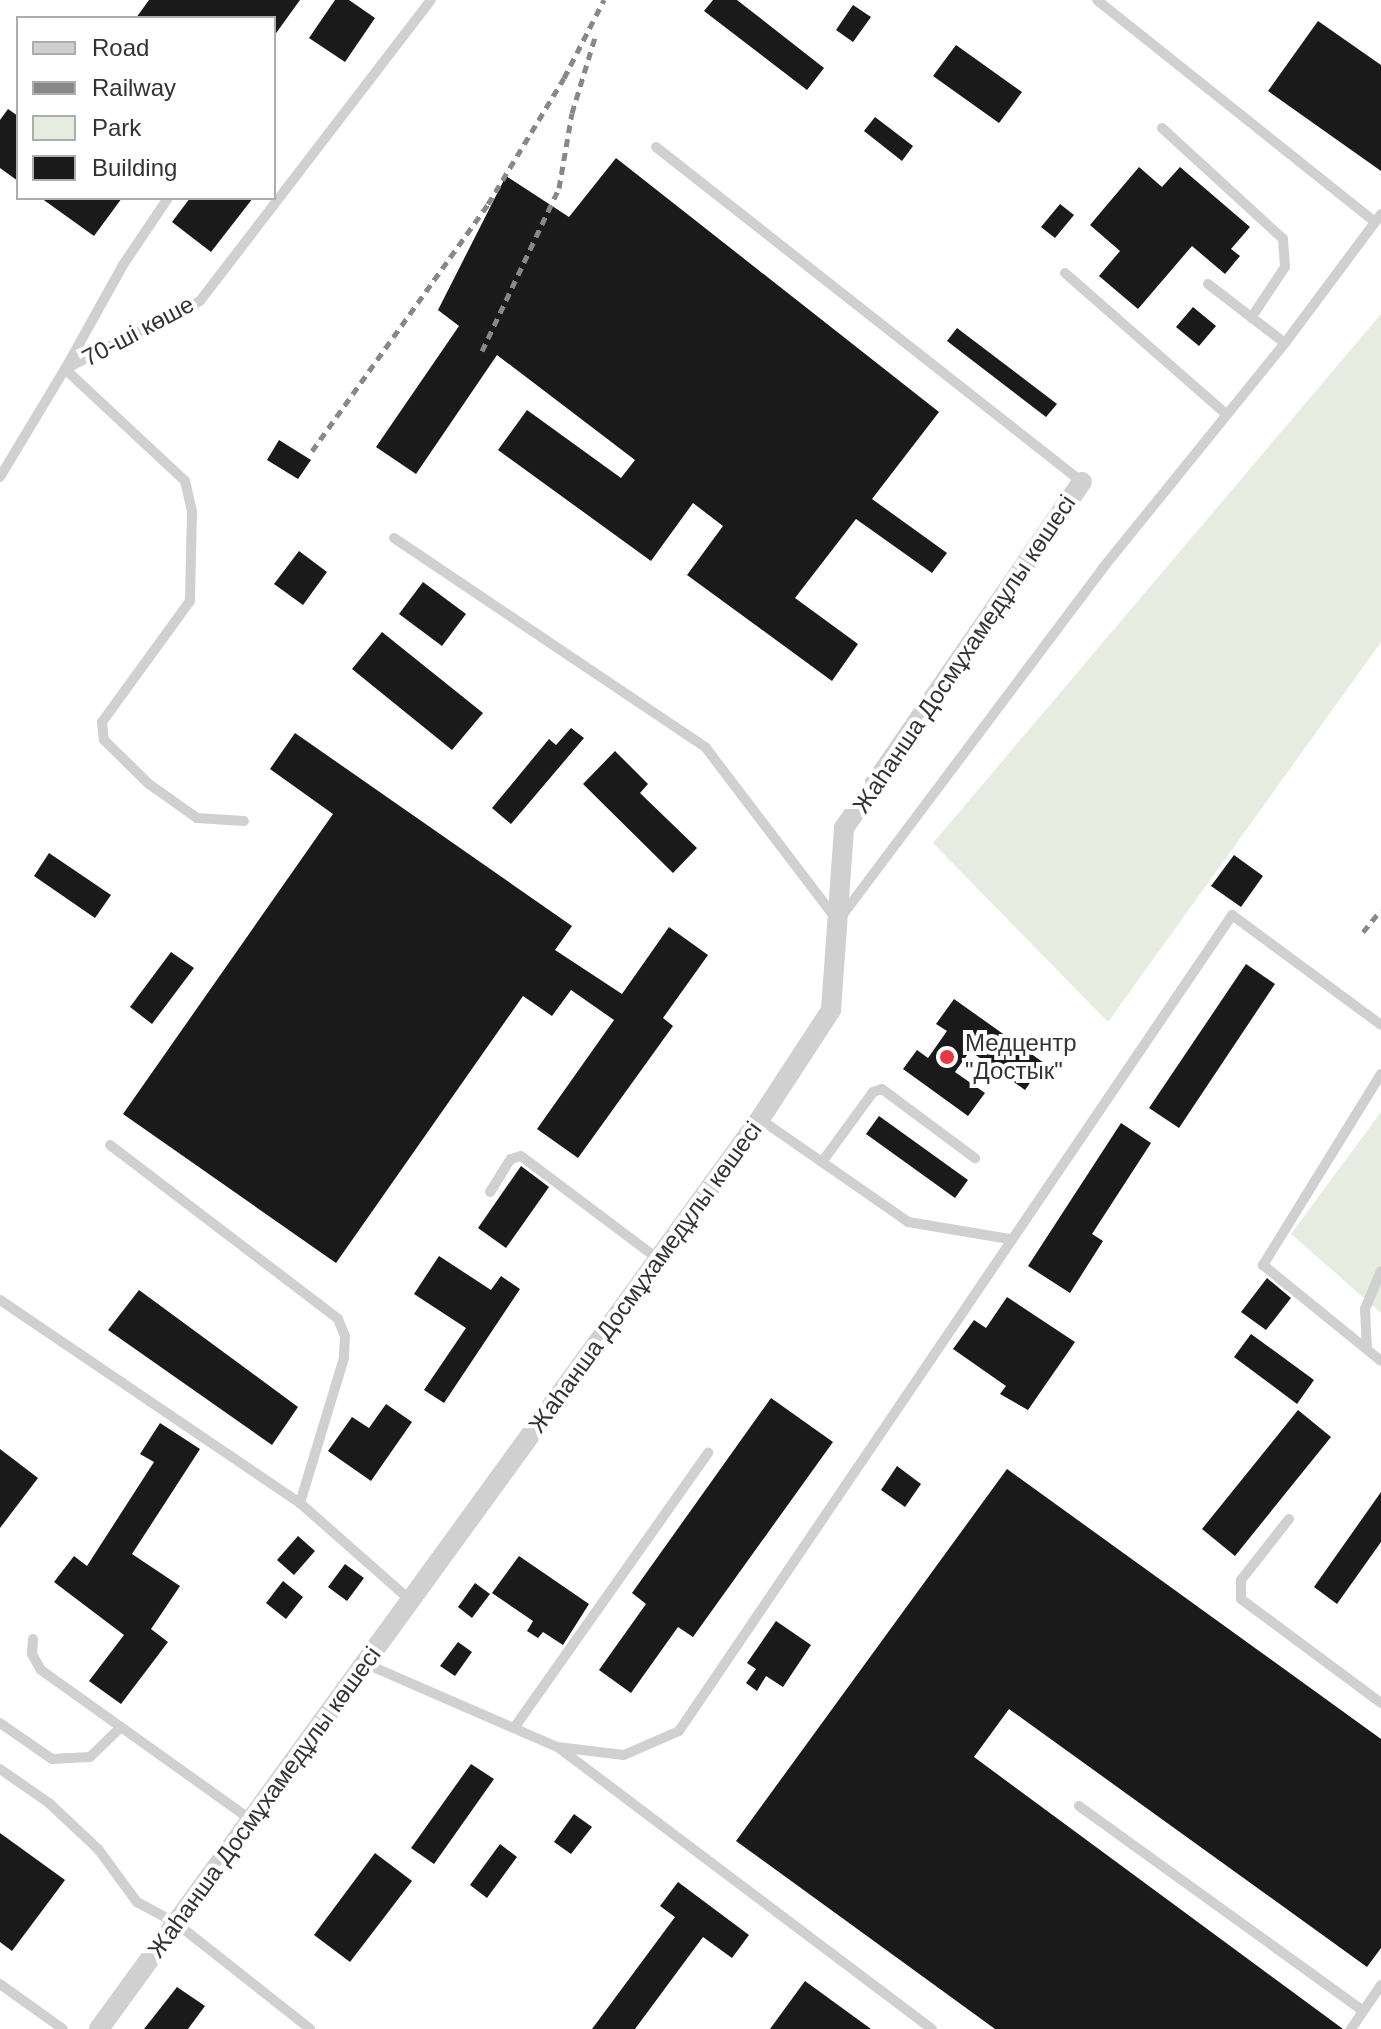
<!DOCTYPE html>
<html>
<head>
<meta charset="utf-8">
<style>
  body { margin:0 }
  #map { position:relative; width:1381px; height:2029px; overflow:hidden; background:#fff; font-family:Arial,sans-serif }
  div>[style] { position:absolute }
  .green>* { inset:0; background:#e6ecdf }
  .building>* { inset:0; background:#1a1a1a }
  .service>* { height:10px; margin:-5px; padding:0 5px; transform-origin:5px; border-radius:5px; background:#d0d0d0 }
  .minor>* { height:20px; margin:-10px; padding:0 10px; transform-origin:10px; border-radius:10px; background:#d0d0d0 }
  .rail>* { height:5px; margin-top:-2.5px; transform-origin:0; background:repeating-linear-gradient(90deg,#888 0 8px,transparent 0 14px) }
  .dots>* { width:22px; height:22px; translate:-50% -50%; box-sizing:border-box; border:4px solid #fff; border-radius:50% }
  span { translate:-50% -50%; white-space:nowrap; text-align:center; line-height:1.15; -webkit-text-stroke:8px #fff; paint-order:stroke }
  .street-label { font-size:24px; color:#333 }
  .poi-label { font-size:24px; color:#333 }
  .left { translate:0 -50%; text-align:left }
  .legend { position:absolute; left:16px; top:16px; width:260px; height:184px; box-sizing:border-box; background:#fff; border:2px solid #adadad; margin:0; padding:10px 14px; list-style:none; font-size:24px; color:#333 }
  .legend li { display:flex; align-items:center; gap:16px; height:40px }
  .legend b { width:40px; border:2px solid #adadad }
</style>
</head>
<body>
<div id="map">
  <div class="green">
    <div style="clip-path:polygon(1381px 314px,1381px 642px,1108px 1022px,933px 843px)"></div>
    <div style="clip-path:polygon(1381px 1112px,1381px 1313px,1291px 1234px)"></div>
  </div>
  <div class="building">
    <div style="clip-path:polygon(149px 0,300px 0,274px 36px,274px 18px,136px 18px)"></div>
    <div style="clip-path:polygon(335px 0,349px 0,375px 18px,345px 62px,309px 38px)"></div>
    <div style="clip-path:polygon(713px 0,737px 0,824px 68px,807px 90px,704px 11px)"></div>
    <div style="clip-path:polygon(853px 5px,871px 17px,853px 42px,836px 30px)"></div>
    <div style="clip-path:polygon(1318px 21px,1381px 65px,1381px 171px,1268px 91px)"></div>
    <div style="clip-path:polygon(956px 45px,1022px 92px,999px 123px,933px 76px)"></div>
    <div style="clip-path:polygon(8px 109px,18px 116px,18px 181px,0 168px,0 120px)"></div>
    <div style="clip-path:polygon(875px 117px,913px 146px,902px 161px,864px 131px)"></div>
    <div style="clip-path:polygon(616px 158px,939px 412px,872px 499px,947px 553px,932px 573px,856px 519px,795px 598px,858px 644px,832px 681px,687px 575px,723px 526px,693px 503px,651px 561px,498px 450px,527px 410px,621px 478px,635px 460px,497px 355px,416px 474px,376px 447px,459px 326px,438px 310px,506px 176px,569px 217px)"></div>
    <div style="clip-path:polygon(1139px 167px,1162px 187px,1180px 167px,1250px 227px,1231px 249px,1240px 256px,1225px 274px,1192px 246px,1138px 309px,1099px 276px,1120px 251px,1090px 225px)"></div>
    <div style="clip-path:polygon(41px 198px,122px 198px,94px 236px)"></div>
    <div style="clip-path:polygon(190px 198px,253px 198px,211px 252px,172px 222px)"></div>
    <div style="clip-path:polygon(1060px 204px,1074px 215px,1055px 238px,1041px 227px)"></div>
    <div style="clip-path:polygon(1193px 307px,1216px 326px,1199px 346px,1176px 327px)"></div>
    <div style="clip-path:polygon(957px 328px,1057px 404px,1046px 417px,947px 341px)"></div>
    <div style="clip-path:polygon(279px 440px,311px 460px,298px 479px,267px 460px)"></div>
    <div style="clip-path:polygon(299px 551px,327px 572px,303px 605px,274px 584px)"></div>
    <div style="clip-path:polygon(423px 582px,466px 614px,442px 646px,399px 614px)"></div>
    <div style="clip-path:polygon(382px 632px,483px 713px,452px 750px,352px 669px)"></div>
    <div style="clip-path:polygon(571px 728px,584px 738px,511px 824px,492px 808px,549px 739px,556px 745px)"></div>
    <div style="clip-path:polygon(295px 733px,572px 926px,555px 950px,622px 994px,669px 927px,708px 955px,663px 1018px,673px 1026px,578px 1158px,537px 1129px,614px 1020px,571px 990px,552px 1016px,523px 996px,336px 1263px,123px 1114px,333px 814px,270px 769px)"></div>
    <div style="clip-path:polygon(615px 751px,648px 784px,640px 793px,697px 848px,673px 873px,583px 784px)"></div>
    <div style="clip-path:polygon(49px 853px,111px 895px,95px 918px,34px 876px)"></div>
    <div style="clip-path:polygon(1234px 855px,1263px 876px,1241px 907px,1211px 886px)"></div>
    <div style="clip-path:polygon(171px 952px,194px 968px,152px 1024px,130px 1007px)"></div>
    <div style="clip-path:polygon(1246px 964px,1275px 984px,1179px 1128px,1149px 1108px)"></div>
    <div style="clip-path:polygon(954px 999px,1044px 1063px,1025px 1090px,970px 1051px,955px 1072px,985px 1093px,968px 1116px,903px 1069px,917px 1050px,928px 1058px,947px 1031px,936px 1024px)"></div>
    <div style="clip-path:polygon(879px 1116px,968px 1180px,955px 1198px,866px 1134px)"></div>
    <div style="clip-path:polygon(1121px 1123px,1151px 1143px,1092px 1234px,1103px 1241px,1070px 1293px,1028px 1266px)"></div>
    <div style="clip-path:polygon(521px 1166px,549px 1187px,506px 1248px,478px 1228px)"></div>
    <div style="clip-path:polygon(439px 1256px,491px 1290px,501px 1276px,520px 1289px,444px 1403px,424px 1390px,466px 1328px,414px 1294px)"></div>
    <div style="clip-path:polygon(1267px 1278px,1291px 1298px,1266px 1330px,1241px 1312px)"></div>
    <div style="clip-path:polygon(139px 1290px,298px 1407px,272px 1445px,108px 1330px)"></div>
    <div style="clip-path:polygon(1007px 1297px,1075px 1342px,1028px 1410px,1000px 1394px,1006px 1386px,953px 1349px,974px 1320px,986px 1328px)"></div>
    <div style="clip-path:polygon(1251px 1334px,1314px 1380px,1297px 1404px,1234px 1357px)"></div>
    <div style="clip-path:polygon(771px 1398px,833px 1442px,693px 1637px,678px 1627px,631px 1693px,599px 1670px,646px 1604px,632px 1593px)"></div>
    <div style="clip-path:polygon(386px 1404px,412px 1422px,371px 1481px,328px 1451px,352px 1417px,369px 1428px)"></div>
    <div style="clip-path:polygon(1298px 1410px,1331px 1437px,1235px 1556px,1202px 1529px)"></div>
    <div style="clip-path:polygon(160px 1423px,200px 1449px,132px 1554px,180px 1586px,151px 1629px,168px 1642px,121px 1704px,89px 1681px,124px 1635px,54px 1582px,74px 1556px,87px 1566px,154px 1462px,140px 1454px)"></div>
    <div style="clip-path:polygon(0 1449px,38px 1478px,0 1528px)"></div>
    <div style="clip-path:polygon(897px 1466px,921px 1484px,905px 1507px,881px 1490px)"></div>
    <div style="clip-path:polygon(1007px 1469px,1381px 1739px,1381px 1948px,1367px 1967px,1009px 1709px,974px 1757px,1343px 2029px,995px 2029px,736px 1841px)"></div>
    <div style="clip-path:polygon(1381px 1492px,1381px 1542px,1337px 1604px,1314px 1587px)"></div>
    <div style="clip-path:polygon(298px 1536px,315px 1551px,294px 1575px,277px 1560px)"></div>
    <div style="clip-path:polygon(519px 1556px,589px 1604px,563px 1645px,543px 1632px,538px 1638px,527px 1631px,533px 1621px,492px 1593px)"></div>
    <div style="clip-path:polygon(345px 1564px,364px 1578px,347px 1601px,328px 1587px)"></div>
    <div style="clip-path:polygon(283px 1581px,303px 1597px,286px 1619px,266px 1603px)"></div>
    <div style="clip-path:polygon(475px 1583px,490px 1594px,472px 1618px,458px 1607px)"></div>
    <div style="clip-path:polygon(776px 1621px,811px 1645px,783px 1687px,766px 1676px,757px 1691px,746px 1683px,756px 1669px,747px 1663px)"></div>
    <div style="clip-path:polygon(458px 1642px,472px 1652px,455px 1676px,440px 1666px)"></div>
    <div style="clip-path:polygon(471px 1764px,494px 1779px,434px 1864px,411px 1848px)"></div>
    <div style="clip-path:polygon(574px 1814px,592px 1827px,571px 1854px,554px 1842px)"></div>
    <div style="clip-path:polygon(0 1833px,65px 1880px,12px 1951px,0 1942px)"></div>
    <div style="clip-path:polygon(500px 1844px,517px 1857px,487px 1898px,470px 1885px)"></div>
    <div style="clip-path:polygon(375px 1853px,412px 1881px,350px 1962px,314px 1935px)"></div>
    <div style="clip-path:polygon(678px 1882px,749px 1935px,732px 1958px,703px 1937px,635px 2029px,592px 2029px,675px 1917px,660px 1906px)"></div>
    <div style="clip-path:polygon(805px 1981px,871px 2029px,770px 2029px)"></div>
    <div style="clip-path:polygon(177px 1987px,205px 2006px,188px 2029px,144px 2029px)"></div>
  </div>
  <div class="service">
    <div style="left:1097px;top:0;width:354px;rotate:38.6deg"></div>
    <div style="left:1162px;top:128px;width:164px;rotate:42.5deg"></div>
    <div style="left:1283px;top:239px;width:28px;rotate:86deg"></div>
    <div style="left:1285px;top:267px;width:61px;rotate:123.7deg"></div>
    <div style="left:656px;top:147px;width:542px;rotate:38.18deg"></div>
    <div style="left:168px;top:198px;width:81px;rotate:123.9deg"></div>
    <div style="left:123px;top:265px;width:119px;rotate:119.1deg"></div>
    <div style="left:65px;top:369px;width:164px;rotate:43deg"></div>
    <div style="left:185px;top:481px;width:31px;rotate:77deg"></div>
    <div style="left:192px;top:511px;width:90px;rotate:91.3deg"></div>
    <div style="left:190px;top:601px;width:150px;rotate:126deg"></div>
    <div style="left:102px;top:722px;width:18px;rotate:84deg"></div>
    <div style="left:104px;top:740px;width:63px;rotate:44.4deg"></div>
    <div style="left:149px;top:784px;width:59px;rotate:35.3deg"></div>
    <div style="left:197px;top:818px;width:47px;rotate:3.7deg"></div>
    <div style="left:1065px;top:273px;width:214px;rotate:41.2deg"></div>
    <div style="left:1208px;top:284px;width:97px;rotate:37.5deg"></div>
    <div style="left:0;top:477px;width:126px;rotate:-59deg"></div>
    <div style="left:65px;top:369px;width:151px;rotate:-26.7deg"></div>
    <div style="left:200px;top:301px;width:379px;rotate:-52.5deg"></div>
    <div style="left:394px;top:538px;width:376px;rotate:33.9deg"></div>
    <div style="left:706px;top:748px;width:218px;rotate:52.7deg"></div>
    <div style="left:838px;top:921px;width:440px;rotate:-53.1deg"></div>
    <div style="left:1102px;top:569px;width:291px;rotate:-51deg"></div>
    <div style="left:1285px;top:343px;width:161px;rotate:-53.3deg"></div>
    <div style="left:1381px;top:1074px;width:225px;rotate:121.7deg"></div>
    <div style="left:1263px;top:1265px;width:152px;rotate:39.1deg"></div>
    <div style="left:760px;top:1119px;width:180px;rotate:34.8deg"></div>
    <div style="left:908px;top:1222px;width:103px;rotate:9.5deg"></div>
    <div style="left:110px;top:1145px;width:287px;rotate:37.3deg"></div>
    <div style="left:338px;top:1319px;width:18px;rotate:68deg"></div>
    <div style="left:345px;top:1336px;width:22px;rotate:93deg"></div>
    <div style="left:344px;top:1358px;width:152px;rotate:106.9deg"></div>
    <div style="left:822px;top:1162px;width:87px;rotate:-53.9deg"></div>
    <div style="left:873px;top:1092px;width:9px;rotate:-18deg"></div>
    <div style="left:882px;top:1089px;width:116px;rotate:36.6deg"></div>
    <div style="left:490px;top:1192px;width:39px;rotate:-58deg"></div>
    <div style="left:511px;top:1159px;width:10px;rotate:-17deg"></div>
    <div style="left:521px;top:1156px;width:171px;rotate:36.9deg"></div>
    <div style="left:0;top:1300px;width:362px;rotate:34.1deg"></div>
    <div style="left:300px;top:1503px;width:147px;rotate:41.4deg"></div>
    <div style="left:1367px;top:1349px;width:40px;rotate:-92.9deg"></div>
    <div style="left:1365px;top:1309px;width:41px;rotate:-67.2deg"></div>
    <div style="left:1289px;top:1519px;width:78px;rotate:128.2deg"></div>
    <div style="left:1241px;top:1580px;width:19px;rotate:90deg"></div>
    <div style="left:1241px;top:1599px;width:174px;rotate:36.6deg"></div>
    <div style="left:33px;top:1639px;width:15px;rotate:94deg"></div>
    <div style="left:32px;top:1654px;width:18px;rotate:61deg"></div>
    <div style="left:41px;top:1670px;width:258px;rotate:35.5deg"></div>
    <div style="left:364px;top:1663px;width:210px;rotate:23.5deg"></div>
    <div style="left:557px;top:1747px;width:67px;rotate:6.8deg"></div>
    <div style="left:624px;top:1755px;width:60px;rotate:-23.6deg"></div>
    <div style="left:679px;top:1731px;width:986px;rotate:-55.87deg"></div>
    <div style="left:1232px;top:915px;width:185px;rotate:36.4deg"></div>
    <div style="left:0;top:1723px;width:63px;rotate:34.7deg"></div>
    <div style="left:52px;top:1759px;width:38px;rotate:-3deg"></div>
    <div style="left:90px;top:1757px;width:43px;rotate:-44.1deg"></div>
    <div style="left:514px;top:1728px;width:337px;rotate:-54.8deg"></div>
    <div style="left:559px;top:1748px;width:467px;rotate:37deg"></div>
    <div style="left:0;top:1769px;width:60px;rotate:34.8deg"></div>
    <div style="left:49px;top:1803px;width:67px;rotate:43.2deg"></div>
    <div style="left:98px;top:1849px;width:66px;rotate:53.7deg"></div>
    <div style="left:137px;top:1902px;width:44px;rotate:28.3deg"></div>
    <div style="left:176px;top:1923px;width:171px;rotate:38.3deg"></div>
    <div style="left:1079px;top:1806px;width:349px;rotate:35.8deg"></div>
    <div style="left:0;top:1984px;width:77px;rotate:35.5deg"></div>
    <div style="left:1351px;top:2029px;width:53px;rotate:-55.7deg"></div>
  </div>
  <div class="minor">
    <div style="left:99px;top:2029px;width:1125px;rotate:-54.01deg"></div>
    <div style="left:760px;top:1119px;width:130px;rotate:-56.9deg"></div>
    <div style="left:831px;top:1010px;width:182px;rotate:-85.9deg"></div>
    <div style="left:844px;top:828px;width:420px;rotate:-55.5deg"></div>
  </div>
  <div class="rail">
    <div style="left:482px;top:351px;width:180px;rotate:-64.7deg"></div>
    <div style="left:559px;top:188px;width:76px;rotate:-80.2deg"></div>
    <div style="left:572px;top:113px;width:83px;rotate:-73.1deg"></div>
    <div style="left:312px;top:451px;width:303px;rotate:-54.5deg"></div>
    <div style="left:488px;top:204px;width:147px;rotate:-58.9deg"></div>
    <div style="left:564px;top:78px;width:88px;rotate:-62.9deg"></div>
    <div style="left:1363px;top:932px;width:28px;rotate:-51deg"></div>
  </div>
  <div class="dots">
    <div style="left:947px;top:1057px;background:#e63946"></div>
  </div>
  <div class="street-label">
    <span style="left:138px;top:331px;rotate:-28deg">70-ші көше</span>
    <span style="left:964px;top:654px;rotate:-56deg">Жаһанша Досмұхамедұлы көшесі</span>
    <span style="left:645px;top:1277px;rotate:-54deg">Жаһанша Досмұхамедұлы көшесі</span>
    <span style="left:264px;top:1802px;rotate:-54deg">Жаһанша Досмұхамедұлы көшесі</span>
  </div>
  <div class="poi-label">
    <span class="left" style="left:965px;top:1057px">Медцентр<br>"Достык"</span>
  </div>
  <ul class="legend">
  <li><b style="height:10px;background:#d0d0d0"></b>Road</li>
  <li><b style="height:10px;background:#888"></b>Railway</li>
  <li><b style="height:22px;background:#e6ecdf"></b>Park</li>
  <li><b style="height:22px;background:#1a1a1a"></b>Building</li>
  </ul>
</div>
</body>
</html>
